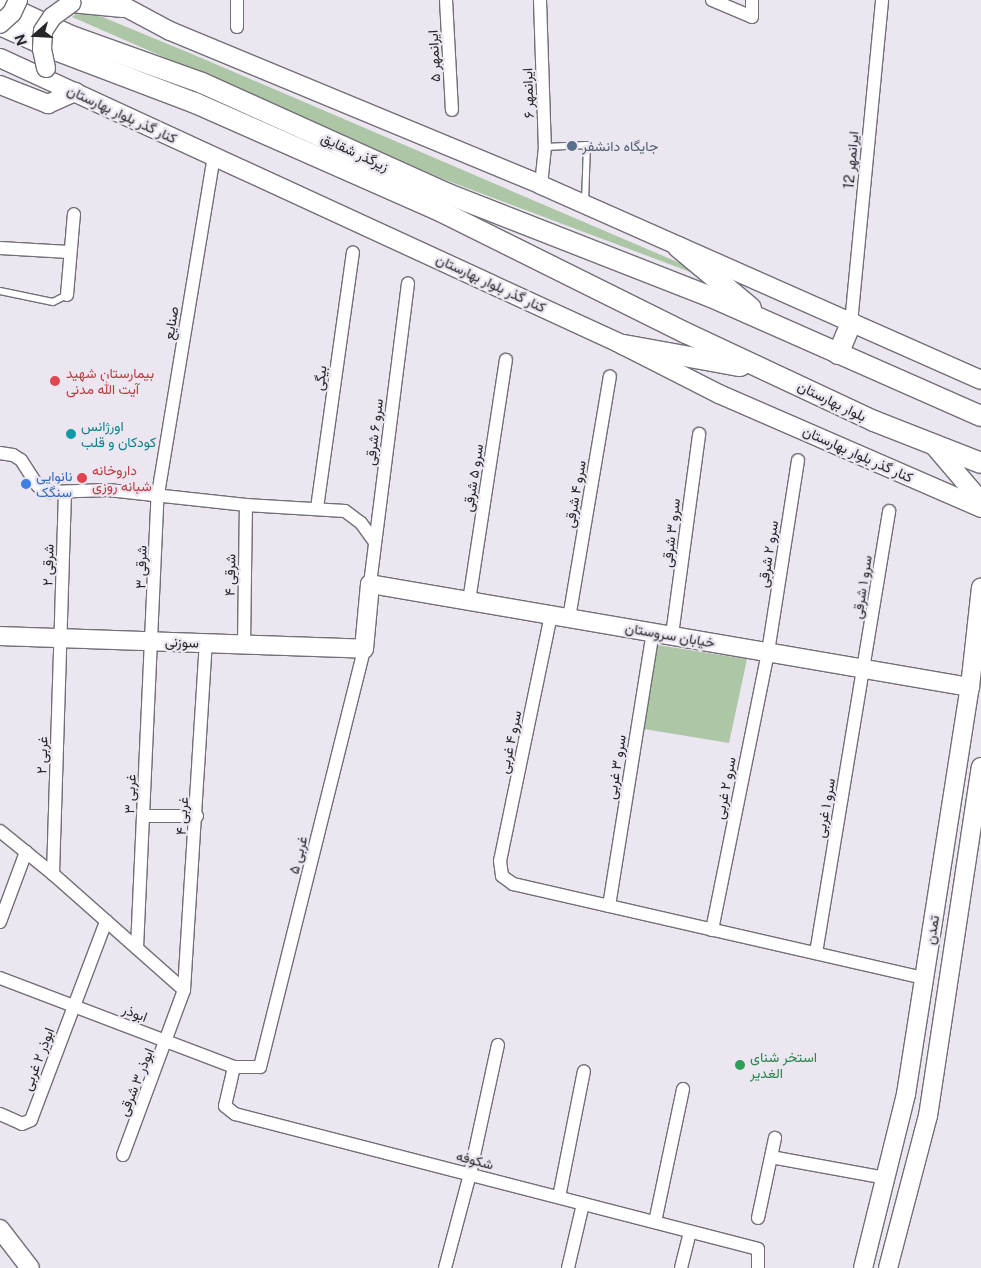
<!DOCTYPE html>
<html>
<head>
<meta charset="utf-8">
<style>
  body { margin:0 }
  #map { position:relative; width:981px; height:1268px; overflow:hidden; background:#ebe6f0; font-family:"Public Sans",Vazirmatn,sans-serif }
  div>[style] { position:absolute }
  .green>* { inset:0; background:#adc6a6 }
  .roads { filter:drop-shadow(1px 0 #736e77) drop-shadow(-1px 0 #736e77) drop-shadow(0 1px #736e77) drop-shadow(0 -1px #736e77) }
  .lane>* { height:6px; margin:-3px; padding:0 3px; transform-origin:3px; border-radius:3px; background:#fff }
  .street>* { height:12px; margin:-6px; padding:0 6px; transform-origin:6px; border-radius:6px; background:#fff }
  .secondary>* { height:18px; margin:-9px; padding:0 9px; transform-origin:9px; border-radius:9px; background:#fff }
  .primary>* { height:20px; margin:-10px; padding:0 10px; transform-origin:10px; border-radius:10px; background:#fff }
  .bridges { filter:drop-shadow(1px 0 #736e77) drop-shadow(-1px 0 #736e77) drop-shadow(0 1px #736e77) drop-shadow(0 -1px #736e77) }
  .secondary-bridge>* { height:18px; margin:-9px; padding:0 9px; transform-origin:9px; border-radius:9px; background:#fff }
  .dots>* { width:14px; height:14px; translate:-50% -50%; box-sizing:border-box; border:2px solid #ebe6f0; border-radius:50% }
  span { translate:-50% -50%; white-space:nowrap; text-align:center; line-height:1.15; -webkit-text-stroke:4.5px #ebe6f0; paint-order:stroke }
  .street-label { font-size:14px; color:#272529 }
  .service-label { font-size:14px; color:#4e5e75 }
  .left { translate:0 -50%; text-align:left }
  .health-label { font-size:14px; color:#be3a42 }
  .culture-label { font-size:14px; color:#0d838f }
  .shop-label { font-size:14px; color:#366cbe }
  .leisure-label { font-size:14px; color:#27864d }
  .north { position:absolute; left:10px; top:10px; width:50px; height:50px; -webkit-text-stroke:4px #ebe6f0; paint-order:stroke; rotate:251deg; font-size:14px; font-weight:700; line-height:20px; text-align:center; color:#272529 }
  .north::after { content:''; display:block; margin:auto; width:18px; height:22px; background:#272529; clip-path:polygon(50% 0,100% 100%,50% 72%,0 100%) }
</style>
</head>
<body>
<div id="map">
  <div class="green">
    <div style="clip-path:polygon(80px 11px,100px 16px,192px 54px,703px 273px,701px 276px,443px 179px,72px 17px)"></div>
    <div style="clip-path:polygon(657px 645px,747px 659px,729px 743px,644px 729px)"></div>
  </div>
  <div class="roads">
    <div class="lane">
      <div style="left:545px;top:147px;width:42px;rotate:-2.7deg"></div>
      <div style="left:587px;top:145px;width:58px;rotate:92deg"></div>
      <div style="left:0;top:291px;width:54px;rotate:11.7deg"></div>
      <div style="left:53px;top:302px;width:16px;rotate:-27deg"></div>
    </div>
    <div class="street">
      <div style="left:446px;top:0;width:110px;rotate:86.9deg"></div>
      <div style="left:540px;top:0;width:147px;rotate:88.1deg"></div>
      <div style="left:545px;top:147px;width:38px;rotate:96deg"></div>
      <div style="left:712px;top:0;width:43px;rotate:23deg"></div>
      <div style="left:752px;top:17px;width:17px;rotate:-90deg"></div>
      <div style="left:237px;top:27px;width:27px;rotate:-90deg"></div>
      <div style="left:0;top:248px;width:69px;rotate:3.3deg"></div>
      <div style="left:67px;top:295px;width:81px;rotate:-85.1deg"></div>
      <div style="left:851px;top:323px;width:324px;rotate:-84.5deg"></div>
      <div style="left:0;top:453px;width:13px;rotate:9deg"></div>
      <div style="left:13px;top:455px;width:9px;rotate:32deg"></div>
      <div style="left:21px;top:460px;width:31px;rotate:57deg"></div>
      <div style="left:38px;top:486px;width:13px;rotate:29deg"></div>
      <div style="left:49px;top:492px;width:59px;rotate:-1.9deg"></div>
      <div style="left:108px;top:490px;width:139px;rotate:6.2deg"></div>
      <div style="left:246px;top:505px;width:99px;rotate:3.5deg"></div>
      <div style="left:345px;top:511px;width:20px;rotate:37deg"></div>
      <div style="left:361px;top:523px;width:24px;rotate:54deg"></div>
      <div style="left:317px;top:508px;width:258px;rotate:-82deg"></div>
      <div style="left:370px;top:584px;width:303px;rotate:-82.8deg"></div>
      <div style="left:469px;top:601px;width:244px;rotate:-81.3deg"></div>
      <div style="left:551px;top:615px;width:251px;rotate:101.7deg"></div>
      <div style="left:500px;top:861px;width:15px;rotate:82deg"></div>
      <div style="left:502px;top:876px;width:14px;rotate:36deg"></div>
      <div style="left:513px;top:884px;width:423px;rotate:12.9deg"></div>
      <div style="left:569px;top:618px;width:245px;rotate:-80.4deg"></div>
      <div style="left:672px;top:635px;width:203px;rotate:-82.3deg"></div>
      <div style="left:244px;top:645px;width:140px;rotate:-89.2deg"></div>
      <div style="left:144px;top:816px;width:53px"></div>
      <div style="left:0;top:831px;width:68px;rotate:39.1deg"></div>
      <div style="left:53px;top:874px;width:175px;rotate:41.5deg"></div>
      <div style="left:53px;top:874px;width:380px;rotate:-88.2deg"></div>
      <div style="left:609px;top:906px;width:278px;rotate:-80.9deg"></div>
      <div style="left:0;top:922px;width:75px;rotate:-69.6deg"></div>
      <div style="left:712px;top:930px;width:284px;rotate:-78.6deg"></div>
      <div style="left:768px;top:652px;width:194px;rotate:-81.1deg"></div>
      <div style="left:137px;top:948px;width:454px;rotate:-87.4deg"></div>
      <div style="left:158px;top:494px;width:343px;rotate:-80.6deg"></div>
      <div style="left:816px;top:953px;width:448px;rotate:-80.6deg"></div>
      <div style="left:0;top:978px;width:250px;rotate:20.8deg"></div>
      <div style="left:234px;top:1067px;width:26px"></div>
      <div style="left:260px;top:1067px;width:431px;rotate:-76deg"></div>
      <div style="left:234px;top:1067px;width:40px;rotate:103deg"></div>
      <div style="left:225px;top:1106px;width:13px;rotate:39deg"></div>
      <div style="left:235px;top:1114px;width:540px;rotate:14.47deg"></div>
      <div style="left:758px;top:1249px;width:19px;rotate:90deg"></div>
      <div style="left:0;top:1114px;width:24px;rotate:24deg"></div>
      <div style="left:22px;top:1124px;width:10px;rotate:-24deg"></div>
      <div style="left:31px;top:1120px;width:213px;rotate:-69.3deg"></div>
      <div style="left:123px;top:1155px;width:176px;rotate:-69.7deg"></div>
      <div style="left:184px;top:990px;width:348px;rotate:-86.4deg"></div>
      <div style="left:771px;top:1157px;width:116px;rotate:10.4deg"></div>
      <div style="left:559px;top:1197px;width:128px;rotate:-78.8deg"></div>
      <div style="left:758px;top:1218px;width:82px;rotate:-78deg"></div>
      <div style="left:655px;top:1222px;width:136px;rotate:-78.1deg"></div>
      <div style="left:445px;top:1268px;width:97px;rotate:-75.1deg"></div>
      <div style="left:470px;top:1174px;width:132px;rotate:-77.8deg"></div>
      <div style="left:568px;top:1268px;width:66px;rotate:-76.8deg"></div>
      <div style="left:681px;top:1268px;width:37px;rotate:-76deg"></div>
    </div>
    <div class="secondary">
      <div style="left:112px;top:0;width:66px;rotate:28.1deg"></div>
      <div style="left:170px;top:31px;width:402px;rotate:22.5deg"></div>
      <div style="left:541px;top:185px;width:481px;rotate:23.9deg"></div>
      <div style="left:71px;top:3px;width:52px;rotate:5.5deg"></div>
      <div style="left:0;top:58px;width:681px;rotate:24.72deg"></div>
      <div style="left:619px;top:343px;width:112px;rotate:27deg"></div>
      <div style="left:719px;top:394px;width:286px;rotate:23.5deg"></div>
      <div style="left:0;top:85px;width:52px;rotate:21.6deg"></div>
      <div style="left:48px;top:104px;width:30px;rotate:-24deg"></div>
      <div style="left:934px;top:446px;width:72px;rotate:49.5deg"></div>
      <div style="left:0;top:636px;width:364px;rotate:2deg"></div>
      <div style="left:364px;top:649px;width:65px;rotate:-84.7deg"></div>
      <div style="left:370px;top:584px;width:609px;rotate:9.74deg"></div>
      <div style="left:0;top:1229px;width:49px;rotate:52.4deg"></div>
      <div style="left:863px;top:1268px;width:179px;rotate:-76.1deg"></div>
      <div style="left:906px;top:1094px;width:412px;rotate:-81.1deg"></div>
      <div style="left:970px;top:687px;width:100px;rotate:-83.7deg"></div>
      <div style="left:888px;top:1268px;width:157px;rotate:-75.3deg"></div>
      <div style="left:928px;top:1116px;width:353px;rotate:-81.4deg"></div>
    </div>
    <div class="primary">
      <div style="left:0;top:3px;width:78px;rotate:24.9deg"></div>
      <div style="left:71px;top:36px;width:139px;rotate:19.7deg"></div>
      <div style="left:202px;top:83px;width:270px;rotate:24.3deg"></div>
      <div style="left:448px;top:194px;width:282px;rotate:21.4deg"></div>
      <div style="left:711px;top:297px;width:295px;rotate:23.8deg"></div>
      <div style="left:0;top:25px;width:64px;rotate:24.1deg"></div>
      <div style="left:58px;top:51px;width:147px;rotate:20.8deg"></div>
      <div style="left:195px;top:103px;width:268px;rotate:23.8deg"></div>
      <div style="left:440px;top:211px;width:275px;rotate:26.4deg"></div>
      <div style="left:686px;top:333px;width:208px;rotate:25.1deg"></div>
      <div style="left:874px;top:421px;width:115px;rotate:21.4deg"></div>
      <div style="left:678px;top:247px;width:95px;rotate:39.9deg"></div>
      <div style="left:624px;top:345px;width:118px;rotate:10.3deg"></div>
      <div style="left:838px;top:354px;width:34px;rotate:-67deg"></div>
    </div>
  </div>
  <div class="bridges">
    <div class="secondary-bridge">
      <div style="left:0;top:24px;width:16px;rotate:-43deg"></div>
      <div style="left:12px;top:13px;width:14px;rotate:-65deg"></div>
      <div style="left:46px;top:68px;width:19px;rotate:-102deg"></div>
      <div style="left:42px;top:49px;width:18px;rotate:-87deg"></div>
      <div style="left:43px;top:31px;width:17px;rotate:-57deg"></div>
      <div style="left:52px;top:17px;width:24px;rotate:-36deg"></div>
    </div>
  </div>
  <div class="dots">
    <div style="left:572px;top:146px;background:#5c6f8a"></div>
    <div style="left:55px;top:381px;background:#e0444e"></div>
    <div style="left:71px;top:434px;background:#0f9aa8"></div>
    <div style="left:82px;top:478px;background:#e0444e"></div>
    <div style="left:26px;top:484px;background:#3f7fe0"></div>
    <div style="left:740px;top:1065px;background:#2e9e5b"></div>
  </div>
  <div class="street-label">
    <span style="left:434px;top:56px;rotate:-93deg">ایرانمهر ۵</span>
    <span style="left:528px;top:93px;rotate:-92deg">ایرانمهر ۶</span>
    <span style="left:122px;top:114px;rotate:25deg">کنار گذر بلوار بهارستان</span>
    <span style="left:355px;top:152px;rotate:25deg">زیرگذر شقایق</span>
    <span style="left:851px;top:160px;rotate:-85deg">ایرانمهر 12</span>
    <span style="left:491px;top:283px;rotate:25deg">کنار گذر بلوار بهارستان</span>
    <span style="left:171px;top:323px;rotate:-81deg">صنایع</span>
    <span style="left:320px;top:378px;rotate:-82deg">بیگی</span>
    <span style="left:832px;top:401px;rotate:26deg">بلوار بهارستان</span>
    <span style="left:374px;top:432px;rotate:-83deg">سرو ۶ شرقی</span>
    <span style="left:858px;top:454px;rotate:24deg">کنار گذر بلوار بهارستان</span>
    <span style="left:473px;top:478px;rotate:-81deg">سرو ۵ شرقی</span>
    <span style="left:575px;top:494px;rotate:-80deg">سرو ۴ شرقی</span>
    <span style="left:671px;top:533px;rotate:-83deg">سرو ۳ شرقی</span>
    <span style="left:768px;top:554px;rotate:-81deg">سرو ۲ شرقی</span>
    <span style="left:48px;top:565px;rotate:-88deg">شرقی ۲</span>
    <span style="left:141px;top:567px;rotate:-88deg">شرقی ۳</span>
    <span style="left:230px;top:575px;rotate:-89deg">شرقی ۴</span>
    <span style="left:862px;top:587px;rotate:-81deg">سرو ۱ شرقی</span>
    <span style="left:670px;top:635px;rotate:10deg">خیابان سروستان</span>
    <span style="left:182px;top:642px;rotate:2deg">سوزنی</span>
    <span style="left:510px;top:742px;rotate:-78deg">سرو ۴ غربی</span>
    <span style="left:42px;top:755px;rotate:-88deg">غربی ۲</span>
    <span style="left:616px;top:767px;rotate:-81deg">سرو ۳ غربی</span>
    <span style="left:725px;top:788px;rotate:-79deg">سرو ۲ غربی</span>
    <span style="left:130px;top:794px;rotate:-87deg">غربی ۳</span>
    <span style="left:825px;top:808px;rotate:-80deg">سرو ۱ غربی</span>
    <span style="left:182px;top:816px;rotate:-86deg">غربی ۴</span>
    <span style="left:298px;top:855px;rotate:-76deg">غربی ۵</span>
    <span style="left:932px;top:930px;rotate:-81deg">تمدن</span>
    <span style="left:135px;top:1013px;rotate:21deg">ابوذر</span>
    <span style="left:38px;top:1059px;rotate:-69deg">ابوذر ۲ غربی</span>
    <span style="left:136px;top:1082px;rotate:-68deg">ابوذر ۳ شرقی</span>
    <span style="left:475px;top:1160px;rotate:15deg">شکوفه</span>
  </div>
  <div class="service-label">
    <span class="left" style="left:582px;top:146px">جایگاه دانشفر</span>
  </div>
  <div class="health-label">
    <span class="left" style="left:66px;top:381px">بیمارستان شهید<br>آیت الله مدنی</span>
    <span class="left" style="left:92px;top:478px">داروخانه<br>شبانه روزی</span>
  </div>
  <div class="culture-label">
    <span class="left" style="left:81px;top:434px">اورژانس<br>کودکان و قلب</span>
  </div>
  <div class="shop-label">
    <span class="left" style="left:36px;top:484px">نانوایی<br>سنگک</span>
  </div>
  <div class="leisure-label">
    <span class="left" style="left:750px;top:1065px">استخر شنای<br>الغدیر</span>
  </div>
  <div class="north">N</div>
</div>
</body>
</html>
